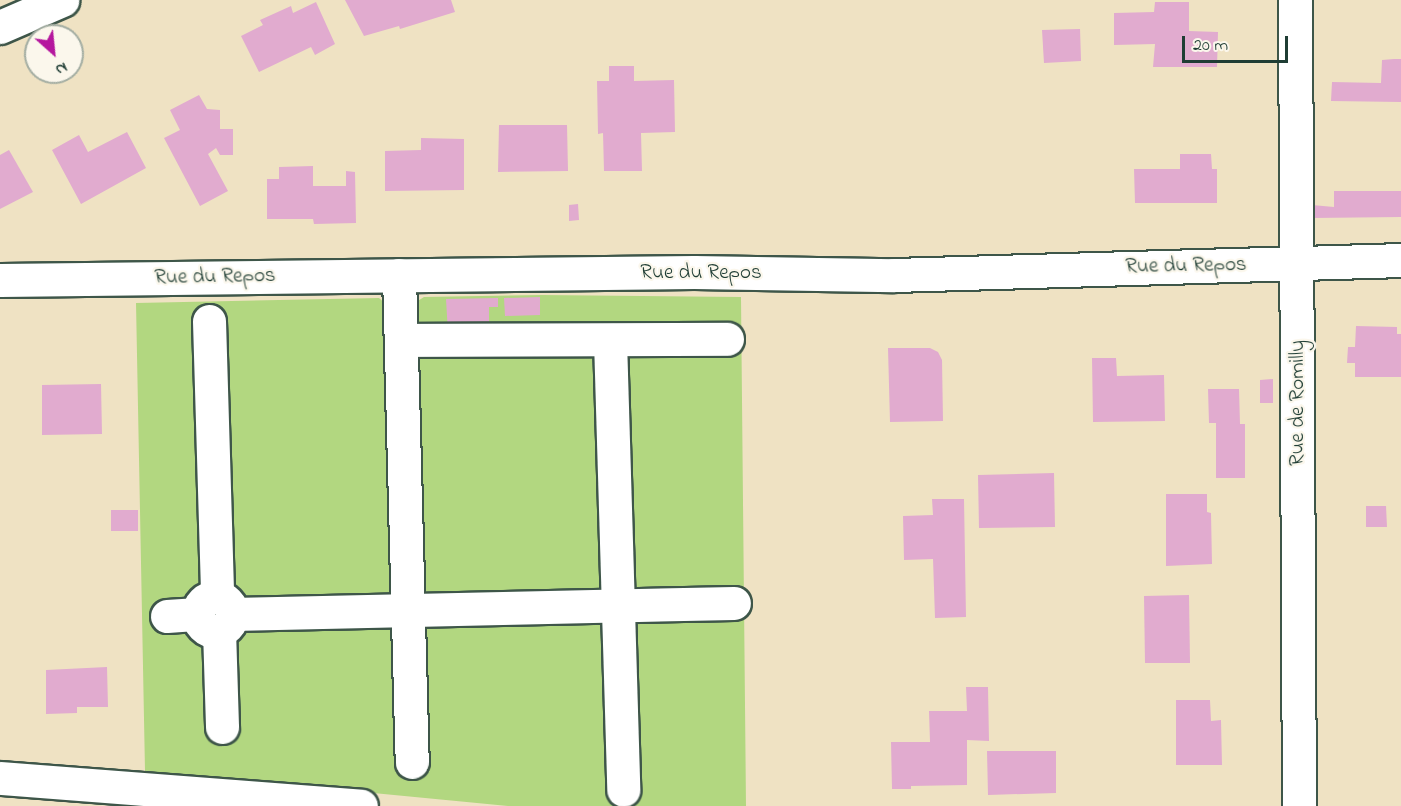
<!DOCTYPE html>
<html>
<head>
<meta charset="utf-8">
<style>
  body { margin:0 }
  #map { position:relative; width:1401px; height:806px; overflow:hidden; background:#efe2c3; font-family:"Indie Flower",sans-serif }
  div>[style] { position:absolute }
  .green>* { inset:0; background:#b2d780 }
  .building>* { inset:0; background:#e1abcf }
  .roads { filter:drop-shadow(2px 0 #3e5649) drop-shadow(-2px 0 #3e5649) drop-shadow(0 2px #3e5649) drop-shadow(0 -2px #3e5649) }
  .minor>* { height:33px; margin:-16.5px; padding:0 16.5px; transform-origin:16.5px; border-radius:16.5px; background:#fff }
  .minor>.ring { margin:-16.5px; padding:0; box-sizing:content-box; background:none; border:33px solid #fff; border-radius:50% }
  span { translate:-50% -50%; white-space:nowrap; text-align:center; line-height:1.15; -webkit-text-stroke:4.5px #fbf7ec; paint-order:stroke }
  .street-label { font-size:21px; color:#1f3d34 }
  .north { position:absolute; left:24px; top:24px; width:60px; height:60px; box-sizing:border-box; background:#fbf7ec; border:2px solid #a3ada2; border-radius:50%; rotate:153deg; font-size:16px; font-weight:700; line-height:24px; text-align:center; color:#1f3d34 }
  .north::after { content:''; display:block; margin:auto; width:21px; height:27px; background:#b5179e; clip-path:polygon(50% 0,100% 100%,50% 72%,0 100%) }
  .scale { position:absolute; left:1182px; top:36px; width:106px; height:27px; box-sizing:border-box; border:3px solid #1f3d34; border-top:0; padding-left:8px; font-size:18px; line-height:21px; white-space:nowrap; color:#1f3d34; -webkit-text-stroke:4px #fbf7ec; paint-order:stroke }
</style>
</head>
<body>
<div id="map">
  <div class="green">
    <div style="clip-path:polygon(542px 295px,741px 297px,746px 806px,508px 806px,145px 771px,136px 303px,379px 298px,387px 305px,413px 304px,424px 297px)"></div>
  </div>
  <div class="building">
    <div style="clip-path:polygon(345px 0,451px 0,455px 12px,400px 29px,399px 26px,364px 36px)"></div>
    <div style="clip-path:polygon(316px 2px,335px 44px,315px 55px,311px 47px,259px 72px,241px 36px,263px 25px,260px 20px,291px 6px,293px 13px)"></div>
    <div style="clip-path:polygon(1155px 2px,1189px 2px,1189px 31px,1218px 32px,1217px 67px,1153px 67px,1155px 44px,1114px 45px,1114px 13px,1154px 12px)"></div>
    <div style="clip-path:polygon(1080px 29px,1081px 61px,1044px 63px,1042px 30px)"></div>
    <div style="clip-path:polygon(1394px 59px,1401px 59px,1401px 102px,1331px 101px,1332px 82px,1381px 83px,1382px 60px)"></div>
    <div style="clip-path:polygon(609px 66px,634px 66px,634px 81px,674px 80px,675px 132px,641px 133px,642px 171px,604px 171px,603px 133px,598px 134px,597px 81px,609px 81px)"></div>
    <div style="clip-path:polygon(199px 95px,207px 109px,220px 110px,220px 129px,233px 129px,233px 155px,220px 155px,216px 148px,208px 154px,228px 191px,200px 206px,164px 138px,180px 130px,170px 110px)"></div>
    <div style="clip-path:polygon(499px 125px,567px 125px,568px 171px,498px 172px)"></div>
    <div style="clip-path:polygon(127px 132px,146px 168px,81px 204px,52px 150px,79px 135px,88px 152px)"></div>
    <div style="clip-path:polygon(421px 138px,464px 139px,464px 190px,385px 191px,385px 151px,421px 150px)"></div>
    <div style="clip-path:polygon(9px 150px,33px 192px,0 209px,0 155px)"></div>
    <div style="clip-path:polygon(1180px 154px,1211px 154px,1212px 169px,1217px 169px,1217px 203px,1135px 203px,1134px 169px,1180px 169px)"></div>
    <div style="clip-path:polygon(313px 166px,313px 186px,346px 186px,346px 171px,355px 172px,356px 223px,314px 224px,313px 219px,267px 219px,267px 179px,279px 179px,279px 167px)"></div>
    <div style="clip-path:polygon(1334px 191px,1401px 191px,1401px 217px,1312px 218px,1312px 205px,1334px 207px)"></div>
    <div style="clip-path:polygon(578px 204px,579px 220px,569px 221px,569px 205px)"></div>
    <div style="clip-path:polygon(540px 297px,540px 315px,505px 316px,504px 298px)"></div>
    <div style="clip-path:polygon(498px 298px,498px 307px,489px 307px,489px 332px,448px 333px,446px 299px)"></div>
    <div style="clip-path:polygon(1356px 326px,1397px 327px,1397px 334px,1401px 334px,1401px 377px,1355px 377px,1355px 363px,1347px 363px,1348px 347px,1355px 347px)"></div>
    <div style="clip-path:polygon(888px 348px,930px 348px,938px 352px,942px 360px,943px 421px,890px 422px)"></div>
    <div style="clip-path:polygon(1092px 358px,1116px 358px,1117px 376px,1164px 375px,1165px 421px,1093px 422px)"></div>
    <div style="clip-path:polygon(1273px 379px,1273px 403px,1260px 403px,1260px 380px)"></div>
    <div style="clip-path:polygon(101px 384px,102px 434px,42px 435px,42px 385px)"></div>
    <div style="clip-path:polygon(1208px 389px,1239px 389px,1240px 424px,1245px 424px,1245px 478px,1216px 478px,1216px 423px,1209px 423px)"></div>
    <div style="clip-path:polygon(1054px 473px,1055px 527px,979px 528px,978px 475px)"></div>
    <div style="clip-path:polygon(1166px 494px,1207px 494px,1207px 512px,1211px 513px,1212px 564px,1166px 566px)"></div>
    <div style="clip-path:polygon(932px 499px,964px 499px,966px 617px,935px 618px,933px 559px,904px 560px,903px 516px,933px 515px)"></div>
    <div style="clip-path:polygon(1366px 506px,1386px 506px,1387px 527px,1366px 527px)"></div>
    <div style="clip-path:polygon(111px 510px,138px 510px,138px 531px,111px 531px)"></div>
    <div style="clip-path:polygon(1189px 595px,1190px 663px,1145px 663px,1144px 596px)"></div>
    <div style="clip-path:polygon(107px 667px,108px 707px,77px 707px,77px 713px,46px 714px,46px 670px)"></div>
    <div style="clip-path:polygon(966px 687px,988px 687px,989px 741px,967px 740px,967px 785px,911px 786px,911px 789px,892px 789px,891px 742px,930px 742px,929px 711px,967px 711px)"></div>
    <div style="clip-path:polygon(1176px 700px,1210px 700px,1211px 721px,1221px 720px,1222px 765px,1176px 765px)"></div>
    <div style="clip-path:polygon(987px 751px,1056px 751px,1056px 793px,988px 795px)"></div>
  </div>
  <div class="roads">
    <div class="minor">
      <div style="left:1295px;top:0;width:806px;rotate:89.72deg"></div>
      <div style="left:0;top:27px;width:68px;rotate:-23.5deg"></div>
      <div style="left:399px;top:275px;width:487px;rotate:88.5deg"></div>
      <div style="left:0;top:280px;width:694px;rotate:-0.66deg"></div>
      <div style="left:694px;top:272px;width:200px;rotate:0.9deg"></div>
      <div style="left:894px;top:275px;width:507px;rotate:-1.69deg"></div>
      <div style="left:209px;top:321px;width:276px;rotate:88.3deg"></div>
      <div style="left:401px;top:340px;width:326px;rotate:-0.2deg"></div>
      <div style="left:610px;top:340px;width:450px;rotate:88.3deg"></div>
      <div class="ring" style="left:198px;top:597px;width:1px;height:1px"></div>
      <div style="left:232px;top:614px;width:502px;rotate:-1.26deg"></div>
      <div style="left:167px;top:616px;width:31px;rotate:-4deg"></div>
      <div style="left:219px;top:630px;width:97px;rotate:88.2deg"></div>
      <div style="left:0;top:778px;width:362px;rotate:4.4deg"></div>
    </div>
  </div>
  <div class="street-label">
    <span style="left:1186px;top:266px;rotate:-1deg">Rue du Repos</span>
    <span style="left:701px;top:273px">Rue du Repos</span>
    <span style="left:215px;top:277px;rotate:-1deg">Rue du Repos</span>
    <span style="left:1298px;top:403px;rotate:-90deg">Rue de Romilly</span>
  </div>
  <div class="north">N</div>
  <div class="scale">20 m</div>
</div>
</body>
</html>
